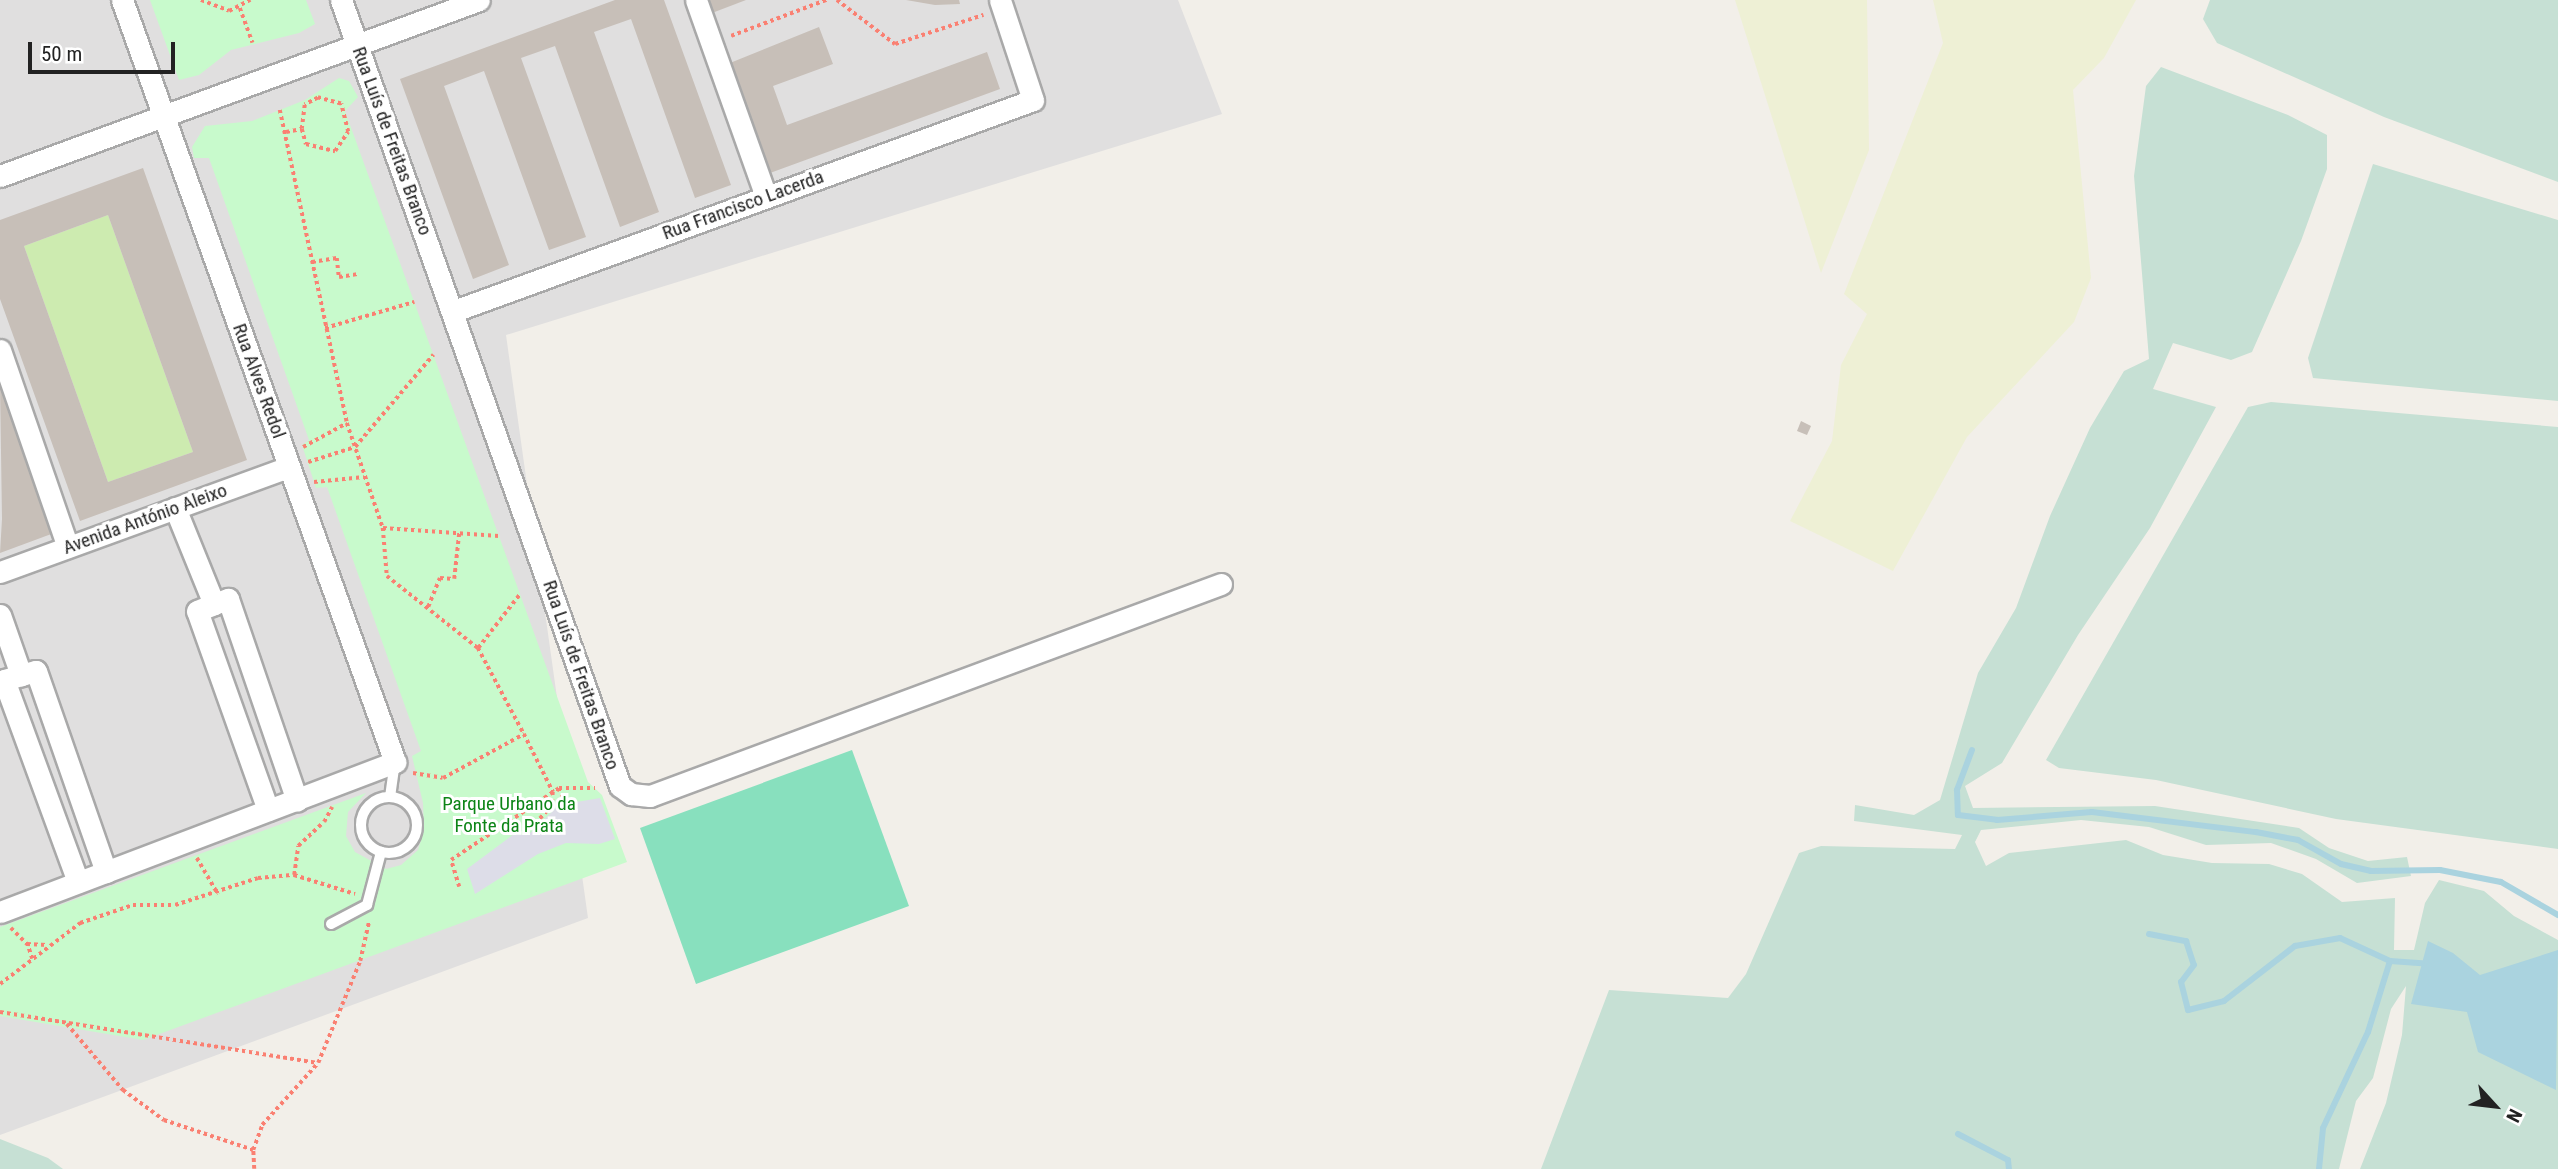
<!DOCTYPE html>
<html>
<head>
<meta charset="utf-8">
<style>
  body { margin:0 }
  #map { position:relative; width:2558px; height:1169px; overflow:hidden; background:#f2efe9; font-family:"Roboto Condensed",sans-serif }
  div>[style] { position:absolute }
  .residential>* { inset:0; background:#e0dfdf }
  .farmland>* { inset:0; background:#eef0d5 }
  .grass>* { inset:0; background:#cdebb0 }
  .wetland>* { inset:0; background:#c6e0d4 }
  .park>* { inset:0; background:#c8facc }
  .pitch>* { inset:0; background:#88e0be }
  .plaza>* { inset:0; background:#dddde8 }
  .water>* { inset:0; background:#aad3df }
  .stream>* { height:6px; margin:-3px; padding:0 3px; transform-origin:3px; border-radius:3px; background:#aad3df }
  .building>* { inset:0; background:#c7bfb8 }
  .path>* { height:3.5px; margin-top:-1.75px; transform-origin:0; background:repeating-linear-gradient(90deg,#fa8072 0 3.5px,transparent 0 7px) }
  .roads { filter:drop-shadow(2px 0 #a9a9a9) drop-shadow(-2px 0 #a9a9a9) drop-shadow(0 2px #a9a9a9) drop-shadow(0 -2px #a9a9a9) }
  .lane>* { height:10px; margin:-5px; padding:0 5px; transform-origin:5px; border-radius:5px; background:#fff }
  .lane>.ring { margin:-5px; padding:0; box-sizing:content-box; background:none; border:10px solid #fff; border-radius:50% }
  .street>* { height:21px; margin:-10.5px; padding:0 10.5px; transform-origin:10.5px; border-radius:10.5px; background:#fff }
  span { translate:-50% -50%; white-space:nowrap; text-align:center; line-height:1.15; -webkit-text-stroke:6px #fff; paint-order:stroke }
  .street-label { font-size:19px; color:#222 }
  .park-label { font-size:19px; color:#0c8416 }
  .north { position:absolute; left:2460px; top:1071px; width:70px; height:70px; -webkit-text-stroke:5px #fff; paint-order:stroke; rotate:117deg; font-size:19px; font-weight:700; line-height:28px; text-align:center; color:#222 }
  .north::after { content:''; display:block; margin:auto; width:24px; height:32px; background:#222; clip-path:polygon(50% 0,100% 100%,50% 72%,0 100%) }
  .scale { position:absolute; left:28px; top:42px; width:147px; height:32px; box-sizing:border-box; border:4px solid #222; border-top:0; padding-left:9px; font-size:21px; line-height:24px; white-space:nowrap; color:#222; -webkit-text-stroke:5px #fff; paint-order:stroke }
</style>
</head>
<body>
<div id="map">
  <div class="residential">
    <div style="clip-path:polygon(0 0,1178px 0,1222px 114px,506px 335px,588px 918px,0 1135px)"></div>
  </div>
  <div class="farmland">
    <div style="clip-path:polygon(1735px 0,1867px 0,1869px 150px,1821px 273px)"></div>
    <div style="clip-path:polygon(1933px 0,2136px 0,2104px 58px,2073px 90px,2091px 278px,2074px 322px,1967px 437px,1893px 571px,1790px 521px,1832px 441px,1841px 365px,1867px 314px,1844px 294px,1943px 43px)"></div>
  </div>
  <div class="grass">
    <div style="clip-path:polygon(108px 215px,193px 452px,108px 482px,24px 246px)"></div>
  </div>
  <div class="wetland">
    <div style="clip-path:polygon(2210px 0,2558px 0,2558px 182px,2384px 117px,2217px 43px,2203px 19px)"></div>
    <div style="clip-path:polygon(2161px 67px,2288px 115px,2327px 135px,2327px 169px,2301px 241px,2252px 352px,2231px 360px,2173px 343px,2153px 389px,2216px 407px,2150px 528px,2078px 635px,2002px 763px,1965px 786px,1973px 808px,2155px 806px,2299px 828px,2329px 848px,2368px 861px,2407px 857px,2411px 876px,2357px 883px,2316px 859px,2271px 843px,2206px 845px,2149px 827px,2081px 820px,1981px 830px,1975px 842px,1986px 866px,2009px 853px,2126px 840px,2163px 855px,2212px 863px,2269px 864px,2302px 874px,2342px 902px,2395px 898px,2394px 950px,2414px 950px,2425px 903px,2439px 880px,2484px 891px,2514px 916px,2558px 940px,2558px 1169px,2360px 1169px,2386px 1103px,2402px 1035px,2406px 986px,2391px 1009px,2373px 1078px,2356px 1101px,2339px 1169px,1541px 1169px,1609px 990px,1728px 998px,1746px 974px,1799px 853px,1821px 846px,1955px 849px,1962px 835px,1854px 821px,1855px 805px,1914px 815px,1940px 800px,1978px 673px,2016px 608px,2050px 516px,2090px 428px,2124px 371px,2149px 359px,2134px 176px,2146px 86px)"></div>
    <div style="clip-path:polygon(2373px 164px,2558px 220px,2558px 401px,2313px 378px,2308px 358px)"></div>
    <div style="clip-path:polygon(2271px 402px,2558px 427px,2558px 849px,2336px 819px,2156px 780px,2059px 768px,2046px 760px,2248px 407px)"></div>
    <div style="clip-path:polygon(0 1139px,48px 1158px,63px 1169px,0 1169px)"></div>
  </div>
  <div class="park">
    <div style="clip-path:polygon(150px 0,306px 0,315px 24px,299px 33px,231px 50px,199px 75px,179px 80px)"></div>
    <div style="clip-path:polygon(339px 78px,349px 81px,358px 97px,345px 111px,588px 782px,602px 795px,627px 862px,143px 1040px,0 1016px,0 927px,366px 793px,348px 812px,346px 836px,355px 852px,386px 869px,401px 865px,418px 850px,424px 830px,423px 803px,412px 756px,421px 751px,327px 487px,316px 488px,302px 445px,309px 440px,209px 158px,194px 158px,192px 147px,205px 126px,252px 121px,305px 100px)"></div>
  </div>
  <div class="pitch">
    <div style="clip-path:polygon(852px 750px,909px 906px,696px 984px,640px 828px)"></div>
  </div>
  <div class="plaza">
    <div style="clip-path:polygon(600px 798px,615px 839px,599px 844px,566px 843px,538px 854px,475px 894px,467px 869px,514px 834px,528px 835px,559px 805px)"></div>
  </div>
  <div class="water">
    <div style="clip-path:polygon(2428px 941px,2453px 953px,2480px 975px,2558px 950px,2556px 1090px,2478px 1052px,2467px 1012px,2411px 1004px)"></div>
  </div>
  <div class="stream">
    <div style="left:1972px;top:750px;width:43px;rotate:110.6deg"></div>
    <div style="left:1957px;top:790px;width:25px;rotate:88deg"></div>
    <div style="left:1958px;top:815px;width:39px;rotate:7deg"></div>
    <div style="left:1997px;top:820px;width:95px;rotate:-4.8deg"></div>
    <div style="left:2092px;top:812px;width:165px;rotate:7deg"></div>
    <div style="left:2256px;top:832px;width:43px;rotate:10.8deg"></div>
    <div style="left:2298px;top:840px;width:49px;rotate:29.2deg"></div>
    <div style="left:2341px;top:864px;width:31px;rotate:13deg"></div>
    <div style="left:2371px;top:871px;width:69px;rotate:-0.8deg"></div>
    <div style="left:2440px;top:870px;width:62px;rotate:11.1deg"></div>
    <div style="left:2501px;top:882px;width:66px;rotate:30.1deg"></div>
    <div style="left:2149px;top:934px;width:38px;rotate:11deg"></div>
    <div style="left:2186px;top:941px;width:25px;rotate:72deg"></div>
    <div style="left:2194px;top:965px;width:21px;rotate:127deg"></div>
    <div style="left:2181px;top:982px;width:29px;rotate:76deg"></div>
    <div style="left:2188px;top:1010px;width:37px;rotate:-14deg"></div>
    <div style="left:2224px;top:1001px;width:90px;rotate:-37.8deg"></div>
    <div style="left:2295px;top:946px;width:46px;rotate:-10.1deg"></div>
    <div style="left:2340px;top:938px;width:55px;rotate:24.7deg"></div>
    <div style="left:1958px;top:1134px;width:56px;rotate:27.5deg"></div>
    <div style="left:2008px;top:1160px;width:9px;rotate:84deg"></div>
    <div style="left:2319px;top:1169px;width:41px;rotate:-84.4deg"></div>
    <div style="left:2323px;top:1128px;width:106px;rotate:-64.9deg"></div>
    <div style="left:2368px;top:1032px;width:74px;rotate:-72.8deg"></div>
    <div style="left:2390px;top:961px;width:32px;rotate:4deg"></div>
  </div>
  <div class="building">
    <div style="clip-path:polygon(615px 0,664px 0,731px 185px,695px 198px,631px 19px,594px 32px,659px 212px,620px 227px,555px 46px,521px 58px,586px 237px,549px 250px,484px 71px,444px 86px,509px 265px,473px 279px,400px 79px)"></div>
    <div style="clip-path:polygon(708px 0,746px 0,712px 13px)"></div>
    <div style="clip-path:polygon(906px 0,959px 0,960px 4px,935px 5px)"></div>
    <div style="clip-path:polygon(819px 27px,833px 64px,773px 86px,787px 125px,987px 52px,1000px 89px,770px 173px,730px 63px)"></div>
    <div style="clip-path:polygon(evenodd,143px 168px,247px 460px,80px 521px,0 299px,0 220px,143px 168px,108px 215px,193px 452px,108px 482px,24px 246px,108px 215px)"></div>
    <div style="clip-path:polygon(0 384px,54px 533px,0 553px,2px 519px)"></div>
    <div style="clip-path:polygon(1801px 421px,1811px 426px,1807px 435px,1797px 431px)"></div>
  </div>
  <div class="path">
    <div style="left:201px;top:0;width:30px;rotate:21deg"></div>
    <div style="left:229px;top:11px;width:24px;rotate:-28deg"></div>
    <div style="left:837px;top:0;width:73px;rotate:37.2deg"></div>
    <div style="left:895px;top:44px;width:93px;rotate:-18.2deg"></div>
    <div style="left:240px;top:8px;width:37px;rotate:70deg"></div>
    <div style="left:731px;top:36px;width:102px;rotate:-20.8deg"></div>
    <div style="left:280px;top:110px;width:320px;rotate:77.9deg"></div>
    <div style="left:347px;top:423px;width:111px;rotate:71.1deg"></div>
    <div style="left:383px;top:528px;width:48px;rotate:85.2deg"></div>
    <div style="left:387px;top:576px;width:116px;rotate:38.4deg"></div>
    <div style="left:478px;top:648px;width:98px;rotate:61.9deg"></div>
    <div style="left:524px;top:734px;width:65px;rotate:63.4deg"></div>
    <div style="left:553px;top:792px;width:14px;rotate:94deg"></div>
    <div style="left:552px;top:806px;width:40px;rotate:133deg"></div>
    <div style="left:286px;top:132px;width:16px;rotate:-11deg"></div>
    <div style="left:302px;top:129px;width:16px;rotate:75deg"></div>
    <div style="left:306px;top:144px;width:30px;rotate:14deg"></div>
    <div style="left:335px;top:151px;width:23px;rotate:-56deg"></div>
    <div style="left:348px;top:132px;width:29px;rotate:-104deg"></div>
    <div style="left:341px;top:104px;width:24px;rotate:-165deg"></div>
    <div style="left:318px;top:98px;width:15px;rotate:152deg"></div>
    <div style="left:305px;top:105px;width:24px;rotate:97deg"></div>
    <div style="left:312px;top:262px;width:25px;rotate:-9deg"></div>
    <div style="left:337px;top:258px;width:19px;rotate:84deg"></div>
    <div style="left:339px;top:277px;width:20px;rotate:-9deg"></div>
    <div style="left:325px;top:328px;width:93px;rotate:-16.3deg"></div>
    <div style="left:303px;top:447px;width:50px;rotate:-28.6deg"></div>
    <div style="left:308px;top:462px;width:49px;rotate:-17.7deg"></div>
    <div style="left:355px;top:447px;width:121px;rotate:-49.7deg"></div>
    <div style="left:314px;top:482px;width:50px;rotate:-5.7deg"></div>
    <div style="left:383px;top:528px;width:116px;rotate:3.9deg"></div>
    <div style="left:428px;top:607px;width:31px;rotate:-68deg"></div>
    <div style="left:440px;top:578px;width:14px;rotate:4deg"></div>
    <div style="left:454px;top:579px;width:46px;rotate:-83.8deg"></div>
    <div style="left:478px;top:648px;width:68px;rotate:-52.1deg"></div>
    <div style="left:413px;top:773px;width:30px;rotate:9deg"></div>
    <div style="left:443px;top:778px;width:92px;rotate:-28.5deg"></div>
    <div style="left:559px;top:788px;width:17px;rotate:65deg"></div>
    <div style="left:197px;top:858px;width:42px;rotate:59.7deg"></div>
    <div style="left:294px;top:875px;width:29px;rotate:-82deg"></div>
    <div style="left:298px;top:846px;width:35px;rotate:-43deg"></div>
    <div style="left:324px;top:822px;width:17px;rotate:-62deg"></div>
    <div style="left:459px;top:887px;width:28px;rotate:-107deg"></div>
    <div style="left:451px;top:860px;width:130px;rotate:-33.7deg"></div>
    <div style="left:559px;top:788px;width:36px"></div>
    <div style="left:11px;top:928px;width:23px;rotate:45deg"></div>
    <div style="left:32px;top:959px;width:16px;rotate:-108deg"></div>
    <div style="left:27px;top:944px;width:20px;rotate:3deg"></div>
    <div style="left:0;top:984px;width:101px;rotate:-37.3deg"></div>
    <div style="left:80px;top:923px;width:56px;rotate:-18.8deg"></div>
    <div style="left:133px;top:905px;width:42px"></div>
    <div style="left:175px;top:905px;width:87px;rotate:-18deg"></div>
    <div style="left:258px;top:878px;width:36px;rotate:-5deg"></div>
    <div style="left:294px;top:875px;width:64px;rotate:17.3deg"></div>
    <div style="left:0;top:1012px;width:322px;rotate:9.1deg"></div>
    <div style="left:318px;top:1063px;width:110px;rotate:-67.6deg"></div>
    <div style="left:360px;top:961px;width:41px;rotate:-77.3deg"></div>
    <div style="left:67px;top:1024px;width:87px;rotate:49.7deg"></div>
    <div style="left:123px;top:1090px;width:51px;rotate:36.2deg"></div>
    <div style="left:164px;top:1120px;width:94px;rotate:18.6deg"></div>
    <div style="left:254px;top:1169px;width:19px;rotate:-93deg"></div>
    <div style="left:253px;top:1150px;width:27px;rotate:-70deg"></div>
    <div style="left:262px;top:1125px;width:84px;rotate:-47.9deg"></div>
  </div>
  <div class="roads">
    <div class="lane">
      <div class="ring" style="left:361px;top:797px;width:46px;height:46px"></div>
      <div style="left:390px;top:797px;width:35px;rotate:-82deg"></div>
      <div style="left:331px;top:924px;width:41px;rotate:-27.8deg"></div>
      <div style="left:367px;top:905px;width:55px;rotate:-75.2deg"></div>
    </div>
    <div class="street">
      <div style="left:341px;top:0;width:834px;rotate:70.46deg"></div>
      <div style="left:620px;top:786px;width:14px;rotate:36deg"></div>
      <div style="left:631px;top:794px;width:19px;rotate:6deg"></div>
      <div style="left:650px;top:796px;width:609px;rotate:-20.37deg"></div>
      <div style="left:696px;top:0;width:209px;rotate:70.4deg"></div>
      <div style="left:0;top:176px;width:510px;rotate:-20.17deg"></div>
      <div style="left:454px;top:311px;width:616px;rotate:-20.02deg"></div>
      <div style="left:1033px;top:100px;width:105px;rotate:-108.3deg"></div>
      <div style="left:0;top:350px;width:208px;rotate:71deg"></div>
      <div style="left:175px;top:508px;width:104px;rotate:67.9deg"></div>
      <div style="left:0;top:572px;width:307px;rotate:-20deg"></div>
      <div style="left:0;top:615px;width:64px;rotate:70.7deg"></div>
      <div style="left:268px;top:810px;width:211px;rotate:-109.6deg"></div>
      <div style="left:197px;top:611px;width:18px;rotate:-22deg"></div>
      <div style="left:214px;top:604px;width:15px;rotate:-20deg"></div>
      <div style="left:228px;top:599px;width:213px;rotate:71.1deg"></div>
      <div style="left:78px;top:882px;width:215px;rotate:-110.1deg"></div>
      <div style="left:4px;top:680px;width:33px;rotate:-16deg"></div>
      <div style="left:36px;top:671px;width:213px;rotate:70.8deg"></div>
      <div style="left:0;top:912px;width:423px;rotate:-20.8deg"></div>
      <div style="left:395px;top:762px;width:809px;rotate:-109.71deg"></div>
    </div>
  </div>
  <div class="street-label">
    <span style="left:392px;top:141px;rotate:70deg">Rua Luís de Freitas Branco</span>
    <span style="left:743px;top:205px;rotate:-20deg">Rua Francisco Lacerda</span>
    <span style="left:259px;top:381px;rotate:70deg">Rua Alves Redol</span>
    <span style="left:145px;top:519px;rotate:-20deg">Avenida António Aleixo</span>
    <span style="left:581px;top:675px;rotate:71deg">Rua Luís de Freitas Branco</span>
  </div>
  <div class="park-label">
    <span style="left:509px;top:815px">Parque Urbano da<br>Fonte da Prata</span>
  </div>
  <div class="north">N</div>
  <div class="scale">50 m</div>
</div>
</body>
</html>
